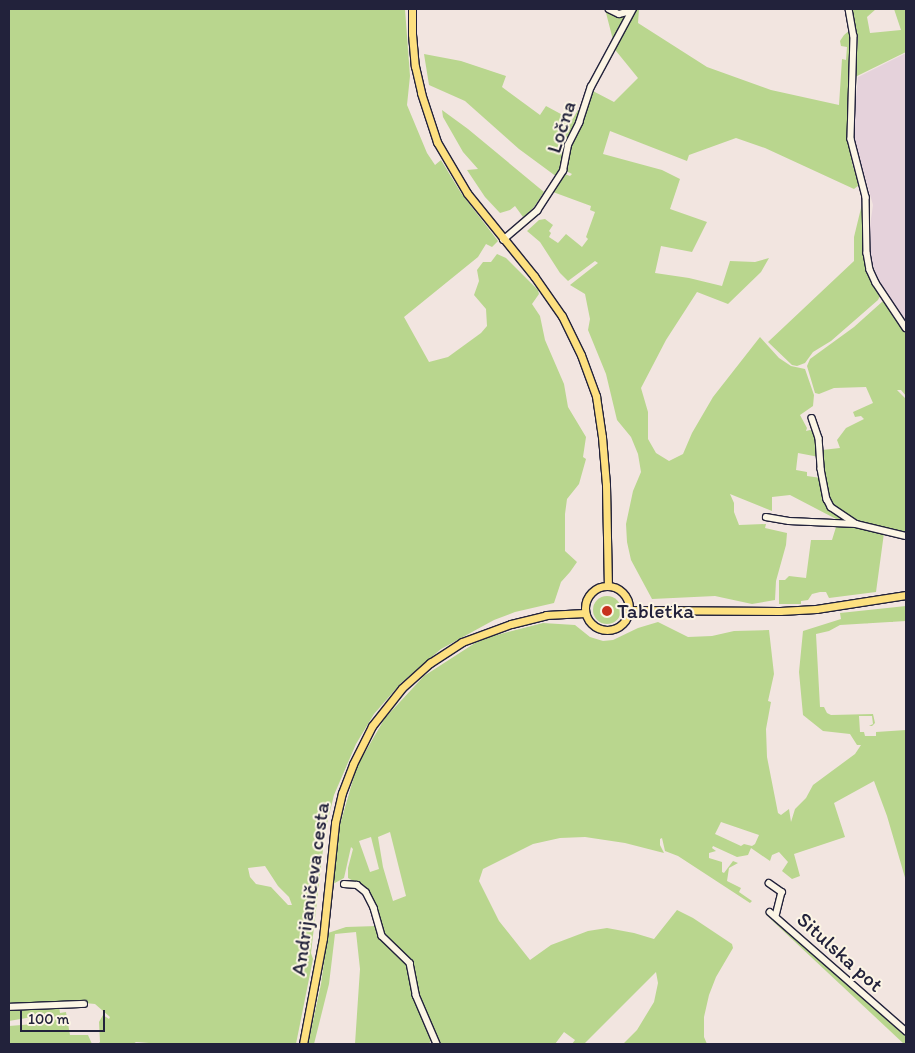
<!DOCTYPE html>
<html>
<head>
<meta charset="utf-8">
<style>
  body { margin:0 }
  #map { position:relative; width:915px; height:1053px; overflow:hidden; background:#f2e5e0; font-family:Itim,sans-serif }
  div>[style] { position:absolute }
  .built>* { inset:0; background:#e5d2db }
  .green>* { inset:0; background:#b9d68e }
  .round { border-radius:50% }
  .roads { filter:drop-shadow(1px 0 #22223b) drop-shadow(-1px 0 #22223b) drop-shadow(0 1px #22223b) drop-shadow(0 -1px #22223b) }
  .minor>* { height:5.5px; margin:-2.75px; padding:0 2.75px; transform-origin:2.75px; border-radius:2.75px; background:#fcf5e5 }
  .major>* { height:7px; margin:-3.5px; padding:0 3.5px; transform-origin:3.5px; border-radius:3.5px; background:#fde080 }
  .major>.ring { margin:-3.5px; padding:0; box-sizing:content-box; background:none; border:7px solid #fde080; border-radius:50% }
  .dots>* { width:14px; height:14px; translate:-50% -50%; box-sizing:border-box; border:2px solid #fcf5e5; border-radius:50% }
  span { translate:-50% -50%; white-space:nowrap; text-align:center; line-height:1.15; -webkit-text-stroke:4px #fcf5e5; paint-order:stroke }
  .street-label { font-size:21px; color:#22223b }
  .poi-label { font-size:21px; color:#22223b }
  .left { translate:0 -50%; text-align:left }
  .frame { position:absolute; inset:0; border:10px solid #22223b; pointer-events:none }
  .scale { position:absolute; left:20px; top:1010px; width:85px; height:22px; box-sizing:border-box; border:2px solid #22223b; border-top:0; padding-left:6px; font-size:15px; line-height:18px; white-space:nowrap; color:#22223b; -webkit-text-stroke:4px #fcf5e5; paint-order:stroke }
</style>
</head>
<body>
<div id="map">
  <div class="built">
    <div style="clip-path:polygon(906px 53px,906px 322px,877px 278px,871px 259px,870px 226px,873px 205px,854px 139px,854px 119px,858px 77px)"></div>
  </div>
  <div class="green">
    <div style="clip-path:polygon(evenodd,9px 9px,405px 9px,410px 76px,407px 105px,427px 153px,435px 165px,441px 160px,461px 193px,498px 241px,492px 247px,486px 244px,478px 257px,404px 317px,429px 362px,448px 357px,481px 333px,487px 326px,486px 309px,474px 295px,479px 281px,477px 270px,483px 262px,491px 262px,497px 254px,506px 258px,538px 290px,539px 294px,532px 304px,540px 316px,545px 340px,564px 384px,568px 407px,586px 437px,583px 457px,586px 459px,579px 484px,567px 499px,565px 514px,565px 551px,577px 562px,570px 572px,561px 582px,554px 603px,515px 612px,494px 620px,441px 649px,401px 683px,374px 714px,356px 744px,334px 795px,325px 832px,311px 953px,313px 959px,296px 1044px,162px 1044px,136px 1042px,133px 1044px,98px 1044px,100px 1042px,99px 1022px,103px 1015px,109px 1019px,110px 1017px,95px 1004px,85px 1003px,9px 1006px,9px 9px,265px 866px,278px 886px,289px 897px,292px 905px,288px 905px,271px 887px,256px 884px,250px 877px,248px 868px,265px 866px)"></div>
    <div style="clip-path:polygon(605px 9px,610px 12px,626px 15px,613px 40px)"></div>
    <div style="clip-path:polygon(635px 9px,639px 9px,638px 23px,707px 67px,771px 90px,839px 105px,842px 59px,846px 60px,847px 47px,841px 46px,840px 41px,844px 35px,850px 30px,852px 48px,848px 121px,852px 163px,859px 185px,854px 189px,765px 148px,736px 138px,689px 155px,687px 161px,610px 131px,603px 154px,662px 170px,680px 179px,670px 209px,707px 222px,692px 252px,661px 246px,655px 273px,689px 278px,722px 286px,730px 261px,755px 262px,769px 258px,761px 272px,728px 304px,697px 292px,666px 340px,641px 388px,648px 412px,648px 439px,656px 453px,669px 461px,683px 454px,692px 433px,713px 397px,760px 337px,779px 358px,791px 366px,805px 369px,814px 395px,813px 406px,800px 415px,807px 428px,806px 431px,810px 430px,815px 433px,819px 457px,798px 453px,796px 470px,807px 472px,807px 476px,821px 478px,825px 500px,847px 519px,846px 522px,838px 520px,790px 495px,772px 497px,772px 511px,730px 494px,734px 503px,734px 512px,739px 525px,766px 524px,765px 528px,787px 533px,786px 545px,776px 581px,775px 600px,752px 604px,715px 596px,652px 599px,631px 560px,627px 542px,626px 524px,633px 491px,641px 472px,638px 454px,631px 437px,617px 420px,606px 374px,588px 330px,590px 319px,585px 294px,570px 285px,598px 263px,595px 261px,568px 281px,560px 273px,540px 242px,527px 231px,539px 220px,545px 219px,553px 225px,549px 231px,551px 233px,549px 237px,558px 243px,566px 234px,582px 247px,588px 239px,586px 237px,595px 212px,590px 210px,591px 206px,553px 192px,565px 174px,570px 176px,572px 174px,566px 171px,567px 153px,591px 90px,614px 102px,638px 78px,612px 46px)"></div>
    <div style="clip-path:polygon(852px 9px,876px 9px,867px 17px,870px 33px,901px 30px,894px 9px,906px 9px,906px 52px,855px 77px,858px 38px)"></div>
    <div style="clip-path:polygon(424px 54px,461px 61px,506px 76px,502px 87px,540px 115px,546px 106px,572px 120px,578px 110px,581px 111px,563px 167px,557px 177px,519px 149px,465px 101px,429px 85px)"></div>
    <div style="clip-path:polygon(442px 110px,468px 129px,544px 192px,534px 207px,525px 216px,523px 217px,515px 206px,510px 210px,500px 213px,485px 197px,467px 170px,478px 169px,463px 152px,443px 117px)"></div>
    <div style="clip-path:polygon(862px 204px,865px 212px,863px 230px,865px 262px,869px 276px,880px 296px,878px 300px,831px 341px,813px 352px,805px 363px,797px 366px,792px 365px,768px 342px,854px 261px,854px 237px)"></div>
    <div style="clip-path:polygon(883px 301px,906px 334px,906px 396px,901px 390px,897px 390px,906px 399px,906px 534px,862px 524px,832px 505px,824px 481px,822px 450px,840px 448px,837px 440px,846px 428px,864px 419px,861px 416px,855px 417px,853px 412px,873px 403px,866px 387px,834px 388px,819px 394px,815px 393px,807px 366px,810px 359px,854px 327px)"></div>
    <div style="clip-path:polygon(849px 525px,884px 533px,876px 592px,829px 598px,826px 592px,820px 592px,812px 594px,808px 600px,801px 601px,801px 604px,779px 604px,779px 580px,785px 580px,789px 576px,806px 578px,811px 540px,832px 540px,836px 527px)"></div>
    <div class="round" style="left:593px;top:596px;width:28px;height:28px"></div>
    <div style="clip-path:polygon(evenodd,906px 606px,906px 621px,840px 625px,829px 631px,816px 634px,820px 707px,824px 707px,827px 713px,831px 715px,873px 714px,875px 723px,872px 726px,869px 726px,873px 724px,872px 716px,859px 716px,860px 732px,864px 732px,865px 736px,876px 736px,876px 732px,906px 730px,906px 881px,887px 816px,874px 781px,834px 803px,845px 837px,794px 854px,800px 876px,792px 879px,782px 871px,788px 862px,779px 852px,772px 855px,770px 861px,751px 848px,748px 855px,737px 857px,713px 846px,712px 848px,716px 851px,709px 853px,709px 858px,722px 862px,722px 872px,724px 873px,733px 861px,738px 863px,729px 868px,727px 881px,741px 888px,739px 892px,752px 901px,750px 903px,678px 856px,665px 851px,662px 838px,660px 839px,660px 845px,664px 853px,625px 843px,585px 837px,560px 838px,533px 844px,483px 869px,479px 881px,499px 921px,530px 960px,551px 945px,588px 931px,607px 928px,634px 933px,654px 939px,677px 910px,693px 918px,732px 944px,733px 948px,716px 977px,709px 995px,704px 1017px,704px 1037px,707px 1044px,623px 1044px,637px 1030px,654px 1002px,658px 983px,656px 972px,584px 1044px,572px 1044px,575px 1040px,564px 1032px,555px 1044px,439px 1044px,422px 1010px,412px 961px,386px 939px,379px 919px,357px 883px,348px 878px,348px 868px,353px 849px,351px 847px,344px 878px,333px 884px,339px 828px,357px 766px,385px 718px,424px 676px,475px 643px,493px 636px,543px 623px,575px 625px,590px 637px,603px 641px,613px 640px,638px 628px,658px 622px,688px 637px,712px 636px,734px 631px,769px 630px,774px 674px,768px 701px,771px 702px,766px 729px,767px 757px,778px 813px,781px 815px,789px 809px,791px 822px,795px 809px,806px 798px,813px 785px,855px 754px,861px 745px,857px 745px,850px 734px,823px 731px,803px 715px,799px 672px,803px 631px,841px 619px,840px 613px,906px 606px,721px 822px,759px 835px,755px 844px,752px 846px,744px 844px,741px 846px,715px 834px,721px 822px,906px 606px,390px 832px,406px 896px,393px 901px,383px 867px,378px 837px,390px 832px,906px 606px,371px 837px,379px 869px,370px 872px,359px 841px,371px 837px)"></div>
    <div style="clip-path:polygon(763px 912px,906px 1034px,906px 1044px,904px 1044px)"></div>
    <div style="clip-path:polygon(377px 926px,386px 945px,407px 961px,415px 999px,432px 1038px,429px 1044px,355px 1044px,360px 969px,356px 932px,335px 934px,329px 984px,314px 1044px,308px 1044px,321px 984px,328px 933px,346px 927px)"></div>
    <div style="clip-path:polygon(59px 1006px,60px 1013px,66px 1012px,70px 1035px,88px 1035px,92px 1044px,9px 1044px,9px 1026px,34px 1024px,36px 1020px,32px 1017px,9px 1021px,9px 1009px)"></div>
  </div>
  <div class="roads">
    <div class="minor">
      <div style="left:609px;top:9px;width:11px;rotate:27deg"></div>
      <div style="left:619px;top:14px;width:12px;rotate:-14deg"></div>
      <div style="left:849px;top:9px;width:27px;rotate:80deg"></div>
      <div style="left:854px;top:36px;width:103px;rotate:91.7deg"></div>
      <div style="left:851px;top:139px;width:60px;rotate:75.5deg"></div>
      <div style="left:866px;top:197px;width:56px;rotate:89deg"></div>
      <div style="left:867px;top:253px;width:17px;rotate:80deg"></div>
      <div style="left:870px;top:270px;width:14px;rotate:65deg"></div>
      <div style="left:876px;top:283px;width:54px;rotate:56.3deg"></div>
      <div style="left:503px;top:240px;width:45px;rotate:-40.5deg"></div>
      <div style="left:537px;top:211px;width:48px;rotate:-57deg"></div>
      <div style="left:563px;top:171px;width:26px;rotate:-79deg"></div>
      <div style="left:568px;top:145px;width:25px;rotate:-63deg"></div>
      <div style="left:579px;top:123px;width:38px;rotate:-72deg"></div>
      <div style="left:591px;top:87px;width:89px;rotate:-61.7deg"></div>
      <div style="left:812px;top:418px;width:21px;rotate:71deg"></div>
      <div style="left:819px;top:438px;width:31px;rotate:86deg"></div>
      <div style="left:821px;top:469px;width:31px;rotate:79deg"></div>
      <div style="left:827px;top:499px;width:9px;rotate:63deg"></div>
      <div style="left:831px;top:507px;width:30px;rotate:34deg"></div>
      <div style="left:766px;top:517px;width:23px;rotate:10deg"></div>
      <div style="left:789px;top:521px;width:67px;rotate:2.6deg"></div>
      <div style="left:856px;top:524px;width:51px;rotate:13.5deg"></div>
      <div style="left:769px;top:883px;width:16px;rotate:35deg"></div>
      <div style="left:782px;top:892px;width:25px;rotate:104deg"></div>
      <div style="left:344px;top:884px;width:13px;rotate:4deg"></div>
      <div style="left:357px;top:885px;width:11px;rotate:38deg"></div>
      <div style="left:366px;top:892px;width:18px;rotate:63deg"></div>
      <div style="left:374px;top:908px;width:29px;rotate:74deg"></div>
      <div style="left:382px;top:936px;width:39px;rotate:44deg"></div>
      <div style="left:410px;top:963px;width:33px;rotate:79deg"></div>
      <div style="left:416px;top:995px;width:53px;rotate:66.8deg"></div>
      <div style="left:770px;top:912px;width:181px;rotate:41.2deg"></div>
      <div style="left:9px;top:1007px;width:75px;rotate:-2.3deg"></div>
    </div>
    <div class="major">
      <div style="left:412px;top:9px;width:25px;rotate:90deg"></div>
      <div style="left:412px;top:34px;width:32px;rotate:85deg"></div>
      <div style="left:415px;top:66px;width:28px;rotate:77deg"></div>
      <div style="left:421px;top:93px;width:52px;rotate:71.9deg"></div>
      <div style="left:437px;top:142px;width:59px;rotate:59.5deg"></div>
      <div style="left:467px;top:193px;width:107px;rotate:51.1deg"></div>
      <div style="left:534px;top:276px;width:49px;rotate:55deg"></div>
      <div style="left:562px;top:316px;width:43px;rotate:64deg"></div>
      <div style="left:581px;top:355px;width:44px;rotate:69.9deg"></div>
      <div style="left:596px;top:396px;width:41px;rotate:81.7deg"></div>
      <div style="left:602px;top:437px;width:48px;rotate:85.2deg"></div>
      <div style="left:606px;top:485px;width:101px;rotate:88.9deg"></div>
      <div class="ring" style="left:585px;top:586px;width:37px;height:37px"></div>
      <div style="left:629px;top:610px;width:151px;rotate:0.4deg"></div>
      <div style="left:780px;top:611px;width:36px;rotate:-3deg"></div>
      <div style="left:816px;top:609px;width:91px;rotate:-8.8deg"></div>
      <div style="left:303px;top:1044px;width:108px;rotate:-79.3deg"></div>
      <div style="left:323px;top:938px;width:116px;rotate:-84deg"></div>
      <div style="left:335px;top:823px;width:31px;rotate:-77deg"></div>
      <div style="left:342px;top:793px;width:31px;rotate:-69deg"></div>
      <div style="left:353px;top:764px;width:42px;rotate:-63.4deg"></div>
      <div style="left:372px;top:726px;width:48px;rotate:-51.7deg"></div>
      <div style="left:402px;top:688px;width:38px;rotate:-42deg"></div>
      <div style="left:430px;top:663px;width:38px;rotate:-33deg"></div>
      <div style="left:462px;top:642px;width:52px;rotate:-20.2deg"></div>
      <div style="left:511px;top:624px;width:36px;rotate:-14deg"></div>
      <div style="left:546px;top:615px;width:39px;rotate:-3deg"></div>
    </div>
  </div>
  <div class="dots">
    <div style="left:607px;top:611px;background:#c8321e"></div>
  </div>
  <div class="street-label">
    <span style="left:561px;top:127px;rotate:-72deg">Ločna</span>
    <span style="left:310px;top:889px;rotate:-82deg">Andrijaničeva cesta</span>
    <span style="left:840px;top:952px;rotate:42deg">Situlska pot</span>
  </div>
  <div class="poi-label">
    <span class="left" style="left:617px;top:611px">Tabletka</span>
  </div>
  <div class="frame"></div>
  <div class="scale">100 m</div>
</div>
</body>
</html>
